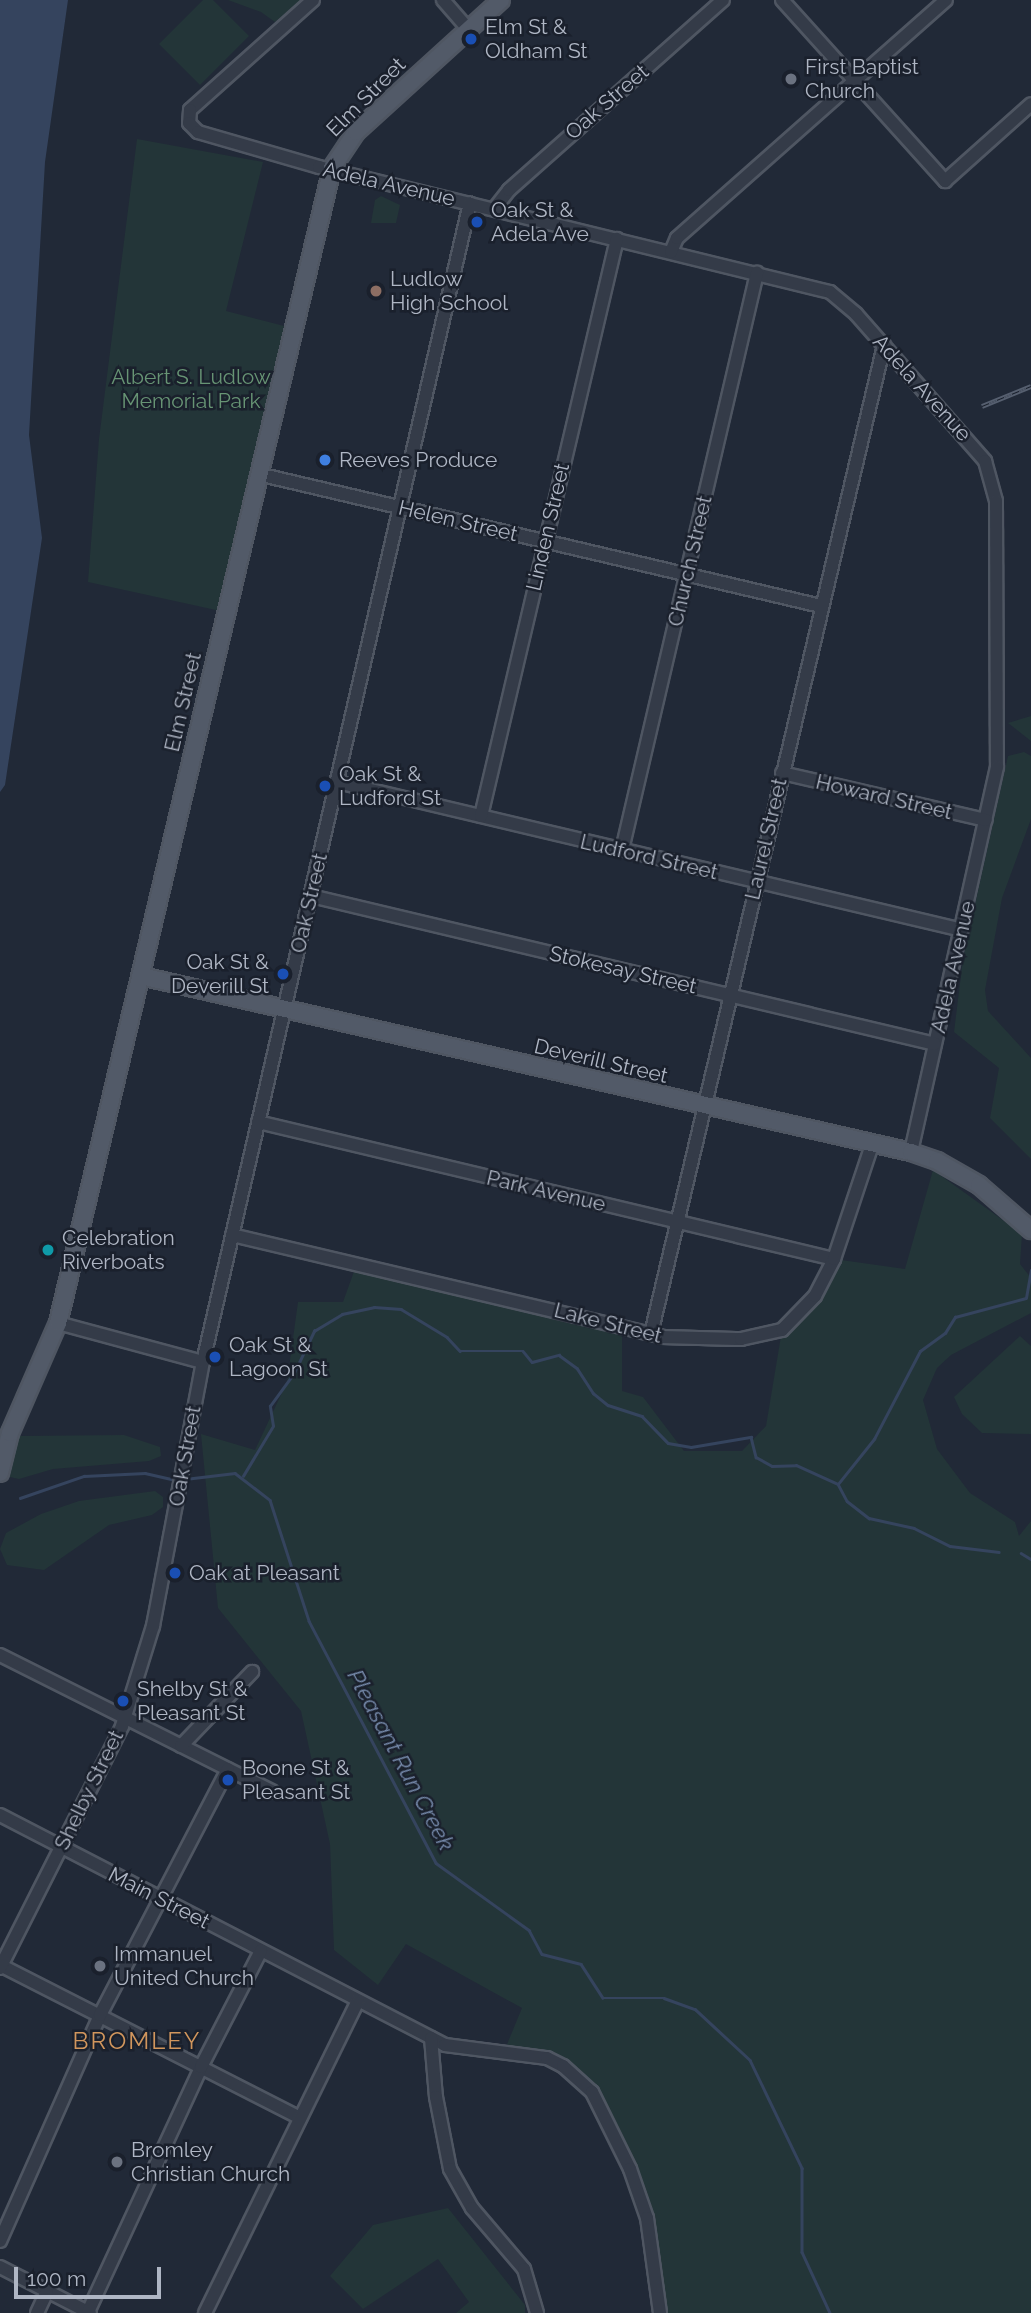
<!DOCTYPE html>
<html>
<head>
<meta charset="utf-8">
<style>
  body { margin:0 }
  #map { position:relative; width:1031px; height:2313px; overflow:hidden; background:#212937; font-family:Raleway,sans-serif }
  div>[style] { position:absolute }
  .green>* { inset:0; background:#233538 }
  .water>* { inset:0; background:#35445e }
  .stream>* { height:2.5px; margin:-1.25px; padding:0 1.25px; transform-origin:1.25px; border-radius:1.25px; background:#35445e }
  .roads { filter:drop-shadow(2px 0 #4f5662) drop-shadow(-2px 0 #4f5662) drop-shadow(0 2px #4f5662) drop-shadow(0 -2px #4f5662) }
  .minor>* { height:12px; margin:-6px; padding:0 6px; transform-origin:6px; border-radius:6px; background:#343b48 }
  .major>* { height:16px; margin:-8px; padding:0 8px; transform-origin:8px; border-radius:8px; background:#525a68 }
  .rail>* { height:5px; margin-top:-2.5px; transform-origin:0; background:repeating-linear-gradient(90deg,#1a202c 0 8px,#565f6f 0 16px); box-sizing:border-box; border-block:2px solid #565f6f }
  .dots>* { width:19px; height:19px; translate:-50% -50%; box-sizing:border-box; border:4px solid #1a202c; border-radius:50% }
  span { translate:-50% -50%; white-space:nowrap; text-align:center; line-height:1.15; -webkit-text-stroke:5px #1a202c; paint-order:stroke }
  .poi-label { font-size:21px; color:#afb6c4 }
  .left { translate:0 -50%; text-align:left }
  .right { translate:-100% -50%; text-align:right }
  .street-label { font-size:21px; color:#afb6c4 }
  .park-label { font-size:21px; color:#679474 }
  .water-label { font-size:23px; color:#778bac; font-style:italic }
  .quarter-label { font-size:24px; color:#d1965d; letter-spacing:2px }
  .scale { position:absolute; left:14px; top:2267px; width:147px; height:32px; box-sizing:border-box; border:4px solid #afb6c4; border-top:0; padding-left:9px; font-size:21px; line-height:24px; white-space:nowrap; color:#afb6c4; -webkit-text-stroke:5px #1a202c; paint-order:stroke }
</style>
</head>
<body>
<div id="map">
  <div class="green">
    <div style="clip-path:polygon(203px 0,213px 0,249px 36px,200px 85px,159px 44px)"></div>
    <div style="clip-path:polygon(228px 0,301px 0,275px 22px,261px 12px)"></div>
    <div style="clip-path:polygon(137px 139px,263px 162px,226px 311px,292px 328px,225px 612px,88px 582px,99px 439px)"></div>
    <div style="clip-path:polygon(381px 196px,400px 205px,396px 223px,371px 223px,375px 200px)"></div>
    <div style="clip-path:polygon(1031px 716px,1031px 741px,1008px 723px)"></div>
    <div style="clip-path:polygon(1024px 752px,1031px 756px,1031px 819px,1002px 898px,985px 990px,988px 1011px,1031px 1058px,1031px 1159px,990px 1118px,999px 1068px,954px 1032px,963px 959px,1008px 756px)"></div>
    <div style="clip-path:polygon(933px 1170px,1022px 1234px,1020px 1264px,1031px 1278px,1031px 1313px,951px 1355px,937px 1368px,923px 1400px,937px 1449px,970px 1493px,1015px 1522px,1019px 1536px,1031px 1521px,1031px 2313px,660px 2313px,647px 2218px,581px 2081px,547px 2058px,503px 2054px,522px 2008px,406px 1944px,378px 1985px,334px 1950px,330px 1844px,301px 1711px,218px 1608px,201px 1434px,255px 1450px,287px 1382px,298px 1302px,343px 1302px,357px 1263px,622px 1326px,622px 1391px,643px 1397px,684px 1451px,742px 1451px,766px 1426px,782px 1330px,834px 1259px,905px 1269px)"></div>
    <div style="clip-path:polygon(1020px 1336px,1031px 1346px,1031px 1434px,982px 1433px,962px 1414px,954px 1397px)"></div>
    <div style="clip-path:polygon(124px 1435px,160px 1447px,161px 1456px,149px 1461px,53px 1469px,19px 1479px,10px 1477px,7px 1470px,19px 1436px)"></div>
    <div style="clip-path:polygon(155px 1491px,163px 1497px,163px 1507px,152px 1515px,109px 1525px,44px 1570px,7px 1565px,0 1549px,6px 1533px,41px 1514px,79px 1501px)"></div>
    <div style="clip-path:polygon(448px 2208px,525px 2305px,525px 2313px,456px 2313px,469px 2302px,438px 2259px,363px 2309px,330px 2276px,373px 2225px)"></div>
  </div>
  <div class="water">
    <div style="clip-path:polygon(0 0,68px 0,45px 162px,29px 435px,42px 538px,5px 785px,0 792px)"></div>
  </div>
  <div class="stream">
    <div style="left:243px;top:1476px;width:58px;rotate:-59deg"></div>
    <div style="left:273px;top:1426px;width:20px;rotate:-99deg"></div>
    <div style="left:270px;top:1406px;width:41px;rotate:-54deg"></div>
    <div style="left:294px;top:1373px;width:47px;rotate:-64.5deg"></div>
    <div style="left:314px;top:1331px;width:33px;rotate:-31deg"></div>
    <div style="left:342px;top:1314px;width:33px;rotate:-12deg"></div>
    <div style="left:374px;top:1307px;width:27px;rotate:4deg"></div>
    <div style="left:401px;top:1309px;width:54px;rotate:31.3deg"></div>
    <div style="left:447px;top:1337px;width:19px;rotate:47deg"></div>
    <div style="left:460px;top:1351px;width:63px"></div>
    <div style="left:523px;top:1351px;width:14px;rotate:51deg"></div>
    <div style="left:532px;top:1362px;width:28px;rotate:-15deg"></div>
    <div style="left:559px;top:1355px;width:22px;rotate:36deg"></div>
    <div style="left:577px;top:1368px;width:30px;rotate:57deg"></div>
    <div style="left:593px;top:1393px;width:19px;rotate:39deg"></div>
    <div style="left:608px;top:1405px;width:36px;rotate:18deg"></div>
    <div style="left:642px;top:1416px;width:37px;rotate:46deg"></div>
    <div style="left:668px;top:1443px;width:23px;rotate:10deg"></div>
    <div style="left:691px;top:1447px;width:61px;rotate:-9.5deg"></div>
    <div style="left:751px;top:1437px;width:21px;rotate:76deg"></div>
    <div style="left:756px;top:1457px;width:18px;rotate:29deg"></div>
    <div style="left:772px;top:1466px;width:24px;rotate:-2deg"></div>
    <div style="left:796px;top:1465px;width:46px;rotate:24.3deg"></div>
    <div style="left:838px;top:1484px;width:19px;rotate:62deg"></div>
    <div style="left:847px;top:1501px;width:28px;rotate:38deg"></div>
    <div style="left:869px;top:1518px;width:46px;rotate:12.5deg"></div>
    <div style="left:914px;top:1528px;width:40px;rotate:26.6deg"></div>
    <div style="left:950px;top:1546px;width:49px;rotate:7deg"></div>
    <div style="left:185px;top:1479px;width:50px;rotate:-6.8deg"></div>
    <div style="left:235px;top:1473px;width:44px;rotate:37.6deg"></div>
    <div style="left:270px;top:1500px;width:127px;rotate:72.1deg"></div>
    <div style="left:309px;top:1621px;width:273px;rotate:62.3deg"></div>
    <div style="left:436px;top:1863px;width:115px;rotate:35.8deg"></div>
    <div style="left:529px;top:1930px;width:27px;rotate:62deg"></div>
    <div style="left:542px;top:1954px;width:40px;rotate:14.4deg"></div>
    <div style="left:581px;top:1964px;width:40px;rotate:57.1deg"></div>
    <div style="left:603px;top:1998px;width:61px"></div>
    <div style="left:664px;top:1998px;width:33px;rotate:20deg"></div>
    <div style="left:695px;top:2009px;width:75px;rotate:42.8deg"></div>
    <div style="left:750px;top:2060px;width:120px;rotate:64.3deg"></div>
    <div style="left:802px;top:2168px;width:84px;rotate:90deg"></div>
    <div style="left:802px;top:2252px;width:67px;rotate:65.3deg"></div>
    <div style="left:838px;top:1484px;width:58px;rotate:-51.3deg"></div>
    <div style="left:874px;top:1439px;width:99px;rotate:-62.4deg"></div>
    <div style="left:920px;top:1351px;width:31px;rotate:-36deg"></div>
    <div style="left:945px;top:1333px;width:19px;rotate:-58deg"></div>
    <div style="left:955px;top:1317px;width:73px;rotate:-15deg"></div>
    <div style="left:1026px;top:1298px;width:28px;rotate:-80deg"></div>
    <div style="left:20px;top:1498px;width:68px;rotate:-19deg"></div>
    <div style="left:84px;top:1476px;width:61px;rotate:-2.8deg"></div>
    <div style="left:145px;top:1473px;width:31px;rotate:13deg"></div>
    <div style="left:1021px;top:1553px;width:12px;rotate:31deg"></div>
  </div>
  <div class="roads">
    <div class="minor">
      <div style="left:313px;top:0;width:165px;rotate:138.2deg"></div>
      <div style="left:190px;top:110px;width:13px;rotate:94deg"></div>
      <div style="left:189px;top:123px;width:13px;rotate:45deg"></div>
      <div style="left:198px;top:132px;width:126px;rotate:16.1deg"></div>
      <div style="left:319px;top:167px;width:526px;rotate:13.75deg"></div>
      <div style="left:830px;top:292px;width:34px;rotate:40deg"></div>
      <div style="left:856px;top:314px;width:196px;rotate:48.7deg"></div>
      <div style="left:985px;top:461px;width:41px;rotate:74.6deg"></div>
      <div style="left:996px;top:501px;width:266px;rotate:89.8deg"></div>
      <div style="left:997px;top:767px;width:394px;rotate:102.6deg"></div>
      <div style="left:443px;top:0;width:38px;rotate:49deg"></div>
      <div style="left:782px;top:0;width:244px;rotate:48deg"></div>
      <div style="left:945px;top:181px;width:115px;rotate:-41.8deg"></div>
      <div style="left:495px;top:208px;width:23px;rotate:-52deg"></div>
      <div style="left:509px;top:190px;width:286px;rotate:-41.6deg"></div>
      <div style="left:671px;top:252px;width:15px;rotate:-67deg"></div>
      <div style="left:677px;top:238px;width:359px;rotate:-41.5deg"></div>
      <div style="left:258px;top:474px;width:578px;rotate:13.2deg"></div>
      <div style="left:782px;top:773px;width:209px;rotate:13deg"></div>
      <div style="left:337px;top:782px;width:642px;rotate:13.32deg"></div>
      <div style="left:481px;top:816px;width:593px;rotate:-76.74deg"></div>
      <div style="left:622px;top:850px;width:593px;rotate:-76.83deg"></div>
      <div style="left:311px;top:896px;width:641px;rotate:13.34deg"></div>
      <div style="left:258px;top:1122px;width:592px;rotate:13.38deg"></div>
      <div style="left:232px;top:1235px;width:442px;rotate:13.3deg"></div>
      <div style="left:662px;top:1337px;width:79px;rotate:1.5deg"></div>
      <div style="left:741px;top:1339px;width:42px;rotate:-12.4deg"></div>
      <div style="left:782px;top:1330px;width:47px;rotate:-45.9deg"></div>
      <div style="left:815px;top:1296px;width:42px;rotate:-62.8deg"></div>
      <div style="left:834px;top:1259px;width:120px;rotate:-71.6deg"></div>
      <div style="left:58px;top:1323px;width:150px;rotate:15.1deg"></div>
      <div style="left:651px;top:1334px;width:1016px;rotate:-76.74deg"></div>
      <div style="left:0;top:1655px;width:305px;rotate:26.6deg"></div>
      <div style="left:181px;top:1746px;width:103px;rotate:-46.2deg"></div>
      <div style="left:0;top:1815px;width:501px;rotate:27.33deg"></div>
      <div style="left:445px;top:2045px;width:103px;rotate:7.3deg"></div>
      <div style="left:547px;top:2058px;width:18px;rotate:27deg"></div>
      <div style="left:563px;top:2066px;width:39px;rotate:42deg"></div>
      <div style="left:592px;top:2092px;width:86px;rotate:63.7deg"></div>
      <div style="left:630px;top:2169px;width:52px;rotate:70.9deg"></div>
      <div style="left:647px;top:2218px;width:96px;rotate:82.2deg"></div>
      <div style="left:0;top:1965px;width:337px;rotate:27deg"></div>
      <div style="left:0;top:1968px;width:271px;rotate:-63.2deg"></div>
      <div style="left:122px;top:1726px;width:105px;rotate:-72.8deg"></div>
      <div style="left:153px;top:1626px;width:269px;rotate:-79.3deg"></div>
      <div style="left:203px;top:1362px;width:1189px;rotate:-77.03deg"></div>
      <div style="left:431px;top:2038px;width:59px;rotate:85.2deg"></div>
      <div style="left:436px;top:2097px;width:73px;rotate:79deg"></div>
      <div style="left:450px;top:2169px;width:45px;rotate:60.6deg"></div>
      <div style="left:472px;top:2208px;width:80px;rotate:49.6deg"></div>
      <div style="left:524px;top:2269px;width:46px;rotate:73.5deg"></div>
      <div style="left:0;top:2241px;width:247px;rotate:-66.1deg"></div>
      <div style="left:100px;top:2015px;width:277px;rotate:-62.5deg"></div>
      <div style="left:0;top:2267px;width:101px;rotate:27.1deg"></div>
      <div style="left:88px;top:2312px;width:270px;rotate:-65.2deg"></div>
      <div style="left:201px;top:2067px;width:131px;rotate:-62.7deg"></div>
      <div style="left:37px;top:2313px;width:23px;rotate:-65deg"></div>
      <div style="left:205px;top:2313px;width:347px;rotate:-63.9deg"></div>
    </div>
    <div class="major">
      <div style="left:141px;top:976px;width:790px;rotate:12.88deg"></div>
      <div style="left:911px;top:1152px;width:28px;rotate:19deg"></div>
      <div style="left:937px;top:1161px;width:48px;rotate:29.7deg"></div>
      <div style="left:979px;top:1185px;width:69px;rotate:40.9deg"></div>
      <div style="left:0;top:1473px;width:41px;rotate:-76deg"></div>
      <div style="left:10px;top:1433px;width:120px;rotate:-66.4deg"></div>
      <div style="left:58px;top:1323px;width:1187px;rotate:-76.65deg"></div>
      <div style="left:332px;top:168px;width:43px;rotate:-56.3deg"></div>
      <div style="left:356px;top:132px;width:196px;rotate:-42.3deg"></div>
    </div>
  </div>
  <div class="rail">
    <div style="left:982px;top:406px;width:53px;rotate:-22.2deg"></div>
  </div>
  <div class="dots">
    <div style="left:471px;top:39px;background:#1a4fb4"></div>
    <div style="left:791px;top:79px;background:#6b7280"></div>
    <div style="left:477px;top:222px;background:#1a4fb4"></div>
    <div style="left:376px;top:291px;background:#8d6e63"></div>
    <div style="left:325px;top:460px;background:#3f7fe0"></div>
    <div style="left:325px;top:786px;background:#1a4fb4"></div>
    <div style="left:283px;top:974px;background:#1a4fb4"></div>
    <div style="left:48px;top:1250px;background:#0f9aa8"></div>
    <div style="left:215px;top:1357px;background:#1a4fb4"></div>
    <div style="left:175px;top:1573px;background:#1a4fb4"></div>
    <div style="left:123px;top:1701px;background:#1a4fb4"></div>
    <div style="left:228px;top:1780px;background:#1a4fb4"></div>
    <div style="left:100px;top:1966px;background:#6b7280"></div>
    <div style="left:117px;top:2162px;background:#6b7280"></div>
  </div>
  <div class="poi-label">
    <span class="left" style="left:485px;top:39px">Elm St &amp;<br>Oldham St</span>
    <span class="left" style="left:805px;top:79px">First Baptist<br>Church</span>
    <span class="left" style="left:491px;top:222px">Oak St &amp;<br>Adela Ave</span>
    <span class="left" style="left:390px;top:291px">Ludlow<br>High School</span>
    <span class="left" style="left:339px;top:460px">Reeves Produce</span>
    <span class="left" style="left:339px;top:786px">Oak St &amp;<br>Ludford St</span>
    <span class="right" style="left:269px;top:974px">Oak St &amp;<br>Deverill St</span>
    <span class="left" style="left:62px;top:1250px">Celebration<br>Riverboats</span>
    <span class="left" style="left:229px;top:1357px">Oak St &amp;<br>Lagoon St</span>
    <span class="left" style="left:189px;top:1573px">Oak at Pleasant</span>
    <span class="left" style="left:137px;top:1701px">Shelby St &amp;<br>Pleasant St</span>
    <span class="left" style="left:242px;top:1780px">Boone St &amp;<br>Pleasant St</span>
    <span class="left" style="left:114px;top:1966px">Immanuel<br>United Church</span>
    <span class="left" style="left:131px;top:2162px">Bromley<br>Christian Church</span>
  </div>
  <div class="street-label">
    <span style="left:366px;top:97px;rotate:-45deg">Elm Street</span>
    <span style="left:607px;top:102px;rotate:-41deg">Oak Street</span>
    <span style="left:389px;top:184px;rotate:13deg">Adela Avenue</span>
    <span style="left:922px;top:388px;rotate:48deg">Adela Avenue</span>
    <span style="left:458px;top:521px;rotate:13deg">Helen Street</span>
    <span style="left:548px;top:527px;rotate:-77deg">Linden Street</span>
    <span style="left:690px;top:561px;rotate:-77deg">Church Street</span>
    <span style="left:183px;top:702px;rotate:-77deg">Elm Street</span>
    <span style="left:884px;top:797px;rotate:13deg">Howard Street</span>
    <span style="left:766px;top:839px;rotate:-77deg">Laurel Street</span>
    <span style="left:649px;top:857px;rotate:13deg">Ludford Street</span>
    <span style="left:309px;top:903px;rotate:-77deg">Oak Street</span>
    <span style="left:953px;top:967px;rotate:-77deg">Adela Avenue</span>
    <span style="left:623px;top:970px;rotate:13deg">Stokesay Street</span>
    <span style="left:601px;top:1061px;rotate:13deg">Deverill Street</span>
    <span style="left:546px;top:1191px;rotate:13deg">Park Avenue</span>
    <span style="left:608px;top:1323px;rotate:14deg">Lake Street</span>
    <span style="left:185px;top:1456px;rotate:-80deg">Oak Street</span>
    <span style="left:89px;top:1790px;rotate:-64deg">Shelby Street</span>
    <span style="left:159px;top:1898px;rotate:27deg">Main Street</span>
  </div>
  <div class="park-label">
    <span style="left:191px;top:389px">Albert S. Ludlow<br>Memorial Park</span>
  </div>
  <div class="water-label">
    <span style="left:401px;top:1760px;rotate:62deg">Pleasant Run Creek</span>
  </div>
  <div class="quarter-label">
    <span style="left:137px;top:2041px">BROMLEY</span>
  </div>
  <div class="scale">100 m</div>
</div>
</body>
</html>
